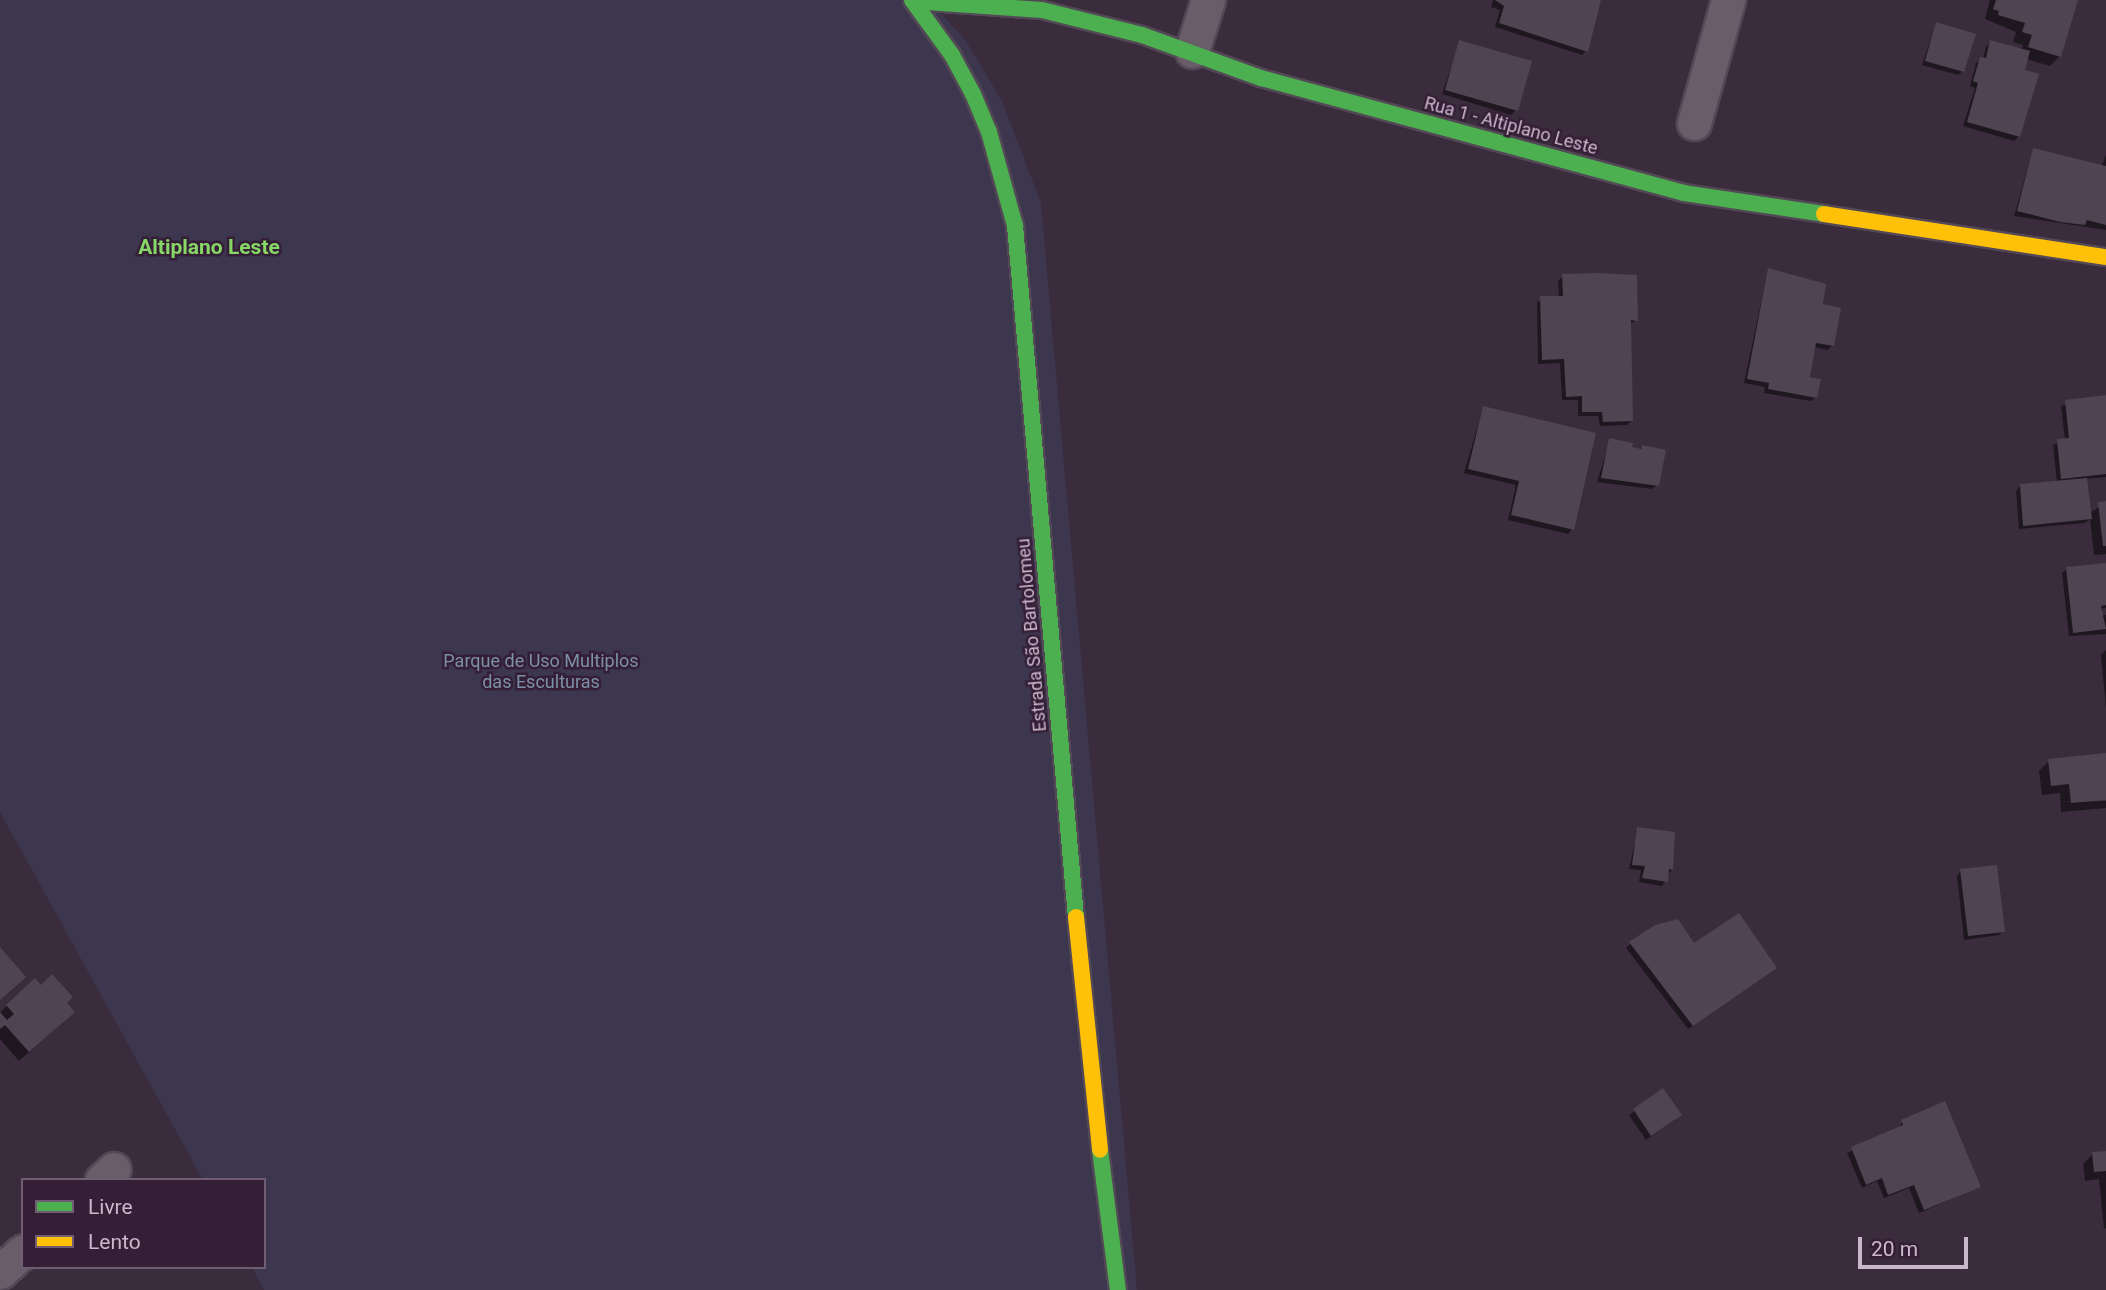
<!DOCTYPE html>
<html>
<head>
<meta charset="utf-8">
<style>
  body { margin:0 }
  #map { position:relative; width:2106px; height:1290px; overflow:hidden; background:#3a2c3c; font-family:Roboto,sans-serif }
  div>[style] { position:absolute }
  .green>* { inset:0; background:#3c364e }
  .shadow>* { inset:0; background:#0007 }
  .building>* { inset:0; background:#4f4451 }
  .roads { filter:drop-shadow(2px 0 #534855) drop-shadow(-2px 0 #534855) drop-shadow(0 2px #534855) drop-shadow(0 -2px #534855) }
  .street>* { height:33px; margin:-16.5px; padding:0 16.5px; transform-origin:16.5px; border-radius:16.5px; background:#685d69 }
  .fast>* { height:16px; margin:-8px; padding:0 8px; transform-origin:8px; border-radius:8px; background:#4caf50 }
  .slow>* { height:16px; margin:-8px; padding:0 8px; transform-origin:8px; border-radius:8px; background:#ffc107 }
  span { translate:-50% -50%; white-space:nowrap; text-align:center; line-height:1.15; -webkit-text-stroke:5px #341f37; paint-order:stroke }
  .street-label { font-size:18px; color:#cab7cc }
  .park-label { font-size:18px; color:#7c91a7 }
  .quarter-label { font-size:21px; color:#87d767; font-weight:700 }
  .legend { position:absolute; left:21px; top:1178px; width:245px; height:91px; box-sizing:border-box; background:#341f37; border:2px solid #705c73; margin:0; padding:9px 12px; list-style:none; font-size:21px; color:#cab7cc }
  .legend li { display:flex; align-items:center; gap:14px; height:35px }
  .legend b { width:35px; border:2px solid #705c73 }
  .scale { position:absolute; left:1858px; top:1237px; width:110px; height:32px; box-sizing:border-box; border:4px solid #cab7cc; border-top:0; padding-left:9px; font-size:21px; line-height:24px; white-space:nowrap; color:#cab7cc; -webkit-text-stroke:5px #341f37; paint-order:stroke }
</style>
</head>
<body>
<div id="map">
  <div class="green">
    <div style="clip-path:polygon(0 0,929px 0,966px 41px,1002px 101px,1041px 203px,1137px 1290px,264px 1290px,252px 1267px,264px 1267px,264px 1180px,203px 1180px,0 812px)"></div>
  </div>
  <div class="shadow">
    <div style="clip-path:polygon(1493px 0,1599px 0,1586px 51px,1582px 55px,1495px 27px,1500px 10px,1491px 7px)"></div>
    <div style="clip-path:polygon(1990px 0,2076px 0,2060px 56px,2050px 66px,2026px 59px,2019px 136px,2014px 141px,1963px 126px,1975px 88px,1970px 86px,1976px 63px,1983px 59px,1986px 47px,1991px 42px,2021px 51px,2023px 45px,2013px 42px,2016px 32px,1985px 19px)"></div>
    <div style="clip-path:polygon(1936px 24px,1963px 71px,1958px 75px,1922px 65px)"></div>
    <div style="clip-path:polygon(1460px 42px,1516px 110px,1511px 115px,1442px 94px)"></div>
    <div style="clip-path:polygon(2033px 150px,2101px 167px,2106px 155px,2106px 230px,2014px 216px)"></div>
    <div style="clip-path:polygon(1768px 270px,1821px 306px,1832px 345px,1828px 350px,1814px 347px,1808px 378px,1816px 397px,1811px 401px,1764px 393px,1765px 387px,1744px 383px)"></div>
    <div style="clip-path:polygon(1563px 276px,1637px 320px,1629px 324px,1632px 420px,1627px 425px,1600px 426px,1598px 416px,1578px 416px,1578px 400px,1562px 400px,1560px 363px,1538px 364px,1537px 302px,1559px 298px,1558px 281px)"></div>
    <div style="clip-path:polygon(2106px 397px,2106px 477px,2086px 479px,2089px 513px,2106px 503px,2106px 554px,2094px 555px,2090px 519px,2085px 523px,2019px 529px,2016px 491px,2020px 486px,2057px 483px,2053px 445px,2065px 440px,2061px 406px)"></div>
    <div style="clip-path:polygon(1483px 408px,1572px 529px,1568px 534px,1508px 520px,1516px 485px,1464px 473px)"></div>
    <div style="clip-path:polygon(1610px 440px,1639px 450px,1642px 446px,1657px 485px,1652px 489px,1597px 482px)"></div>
    <div style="clip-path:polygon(2106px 564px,2106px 608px,2100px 609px,2101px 616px,2106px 615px,2106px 634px,2069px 636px,2062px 573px,2067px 569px)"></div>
    <div style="clip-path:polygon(2106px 650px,2106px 708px,2101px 655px)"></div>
    <div style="clip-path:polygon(2106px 755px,2106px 798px,2062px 802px,2106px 801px,2106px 808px,2061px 812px,2060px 793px,2042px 795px,2039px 771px,2049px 761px)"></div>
    <div style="clip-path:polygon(1638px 829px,1672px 869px,1662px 886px,1639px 882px,1641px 870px,1629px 869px)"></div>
    <div style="clip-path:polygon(1961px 871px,2003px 931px,1999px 935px,1964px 940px,1957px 876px)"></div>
    <div style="clip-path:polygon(1630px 944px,1694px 946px,1770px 972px,1688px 1029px,1626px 948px)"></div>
    <div style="clip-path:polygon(65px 1003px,63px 1022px,19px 1061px,0 1039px,0 1013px,7px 1006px)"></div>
    <div style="clip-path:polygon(1663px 1091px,1675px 1120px,1646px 1140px,1629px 1115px)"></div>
    <div style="clip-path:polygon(1902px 1122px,1979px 1187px,1919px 1213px,1909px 1188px,1884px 1198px,1877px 1181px,1862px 1188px,1847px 1153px,1899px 1129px)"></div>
    <div style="clip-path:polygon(2106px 1153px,2106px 1228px,2104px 1229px,2099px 1179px,2085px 1181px,2083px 1164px,2093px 1154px)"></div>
  </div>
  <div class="building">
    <div style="clip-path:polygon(1495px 0,1601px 0,1588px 52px,1499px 23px,1504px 6px)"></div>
    <div style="clip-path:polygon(1996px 0,2078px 0,2061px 57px,2028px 47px,2032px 35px,2022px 32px,2025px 23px,1998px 15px,1999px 11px,1993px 9px)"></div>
    <div style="clip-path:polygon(1936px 22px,1976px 34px,1964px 72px,1925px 61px)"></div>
    <div style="clip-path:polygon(1459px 40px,1532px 61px,1518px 111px,1445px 90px)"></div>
    <div style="clip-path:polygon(1990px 40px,2030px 51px,2025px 70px,2039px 74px,2020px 137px,1967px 122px,1978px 83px,1973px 81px,1980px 57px,1986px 58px)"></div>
    <div style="clip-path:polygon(2033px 148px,2106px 166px,2106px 225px,2087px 220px,2085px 225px,2060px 222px,2017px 211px)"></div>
    <div style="clip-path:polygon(1768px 268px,1826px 284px,1823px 304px,1841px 308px,1834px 346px,1816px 343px,1810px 377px,1821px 379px,1817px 398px,1768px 389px,1769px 383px,1747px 379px)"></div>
    <div style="clip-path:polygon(1596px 273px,1637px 275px,1638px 321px,1631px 320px,1633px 421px,1603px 422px,1602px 412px,1582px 412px,1582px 396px,1566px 397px,1564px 359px,1542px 360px,1540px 296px,1563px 296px,1562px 274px)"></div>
    <div style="clip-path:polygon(2106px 395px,2106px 474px,2061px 479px,2057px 439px,2069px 438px,2065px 400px)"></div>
    <div style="clip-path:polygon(1483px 406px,1596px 433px,1574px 530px,1511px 515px,1519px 481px,1468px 469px)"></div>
    <div style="clip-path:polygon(1609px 438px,1633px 443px,1632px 447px,1641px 449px,1642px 445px,1666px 450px,1659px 486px,1601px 478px)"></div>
    <div style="clip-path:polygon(2087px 478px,2092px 519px,2023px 526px,2020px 484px)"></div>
    <div style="clip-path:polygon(2106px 501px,2106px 546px,2103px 546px,2098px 502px)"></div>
    <div style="clip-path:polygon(2106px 563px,2106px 605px,2101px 606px,2106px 629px,2073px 633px,2066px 567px)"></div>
    <div style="clip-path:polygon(2106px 753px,2106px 800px,2071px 803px,2069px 784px,2051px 786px,2048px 759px)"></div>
    <div style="clip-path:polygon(1637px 827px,1675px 832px,1673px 870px,1669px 869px,1668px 882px,1642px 878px,1645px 866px,1632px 865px)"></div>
    <div style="clip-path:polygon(1997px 865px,2005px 932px,1968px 936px,1960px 869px)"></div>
    <div style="clip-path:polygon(1739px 913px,1777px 968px,1693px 1026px,1629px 942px,1655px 925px,1678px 919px,1694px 943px)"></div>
    <div style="clip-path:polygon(0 947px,26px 977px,0 1000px)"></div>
    <div style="clip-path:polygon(52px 974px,73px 997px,67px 1003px,75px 1012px,29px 1052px,5px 1025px,0 1029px,0 1012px,7px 1020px,14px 1014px,6px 1005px,35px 978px,41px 985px)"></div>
    <div style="clip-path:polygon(1663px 1088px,1682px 1115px,1651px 1136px,1633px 1109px)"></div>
    <div style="clip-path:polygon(1945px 1101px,1981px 1187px,1924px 1210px,1914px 1185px,1888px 1195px,1882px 1178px,1866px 1185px,1851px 1147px,1903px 1125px,1901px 1120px)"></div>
    <div style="clip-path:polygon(2106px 1151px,2106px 1171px,2094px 1172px,2092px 1152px)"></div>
  </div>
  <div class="roads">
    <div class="street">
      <div style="left:1192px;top:51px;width:53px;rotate:-72.6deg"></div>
      <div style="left:1694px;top:123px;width:128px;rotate:-74.5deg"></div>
      <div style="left:102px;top:1180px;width:16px;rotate:-43deg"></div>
      <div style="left:0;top:1272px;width:31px;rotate:-42deg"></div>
    </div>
    <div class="fast">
      <div style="left:912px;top:0;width:68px;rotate:54deg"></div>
      <div style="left:952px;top:55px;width:44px;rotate:61.7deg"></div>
      <div style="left:973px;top:94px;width:41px;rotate:67.2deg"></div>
      <div style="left:989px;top:132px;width:98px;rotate:74.5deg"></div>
      <div style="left:1015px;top:226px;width:694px;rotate:84.96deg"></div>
      <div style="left:913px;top:1px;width:129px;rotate:4deg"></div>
      <div style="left:1042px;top:10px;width:103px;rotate:14deg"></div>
      <div style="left:1142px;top:35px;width:127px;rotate:19.9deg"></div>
      <div style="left:1261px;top:78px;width:438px;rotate:15.2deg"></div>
      <div style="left:1684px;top:193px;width:142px;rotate:8.5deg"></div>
      <div style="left:1100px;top:1150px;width:141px;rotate:82.7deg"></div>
    </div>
    <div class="slow">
      <div style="left:1824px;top:214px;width:285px;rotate:8.7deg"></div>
      <div style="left:1076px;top:917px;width:234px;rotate:84.1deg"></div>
    </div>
  </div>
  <div class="street-label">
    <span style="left:1511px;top:126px;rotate:15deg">Rua 1 - Altiplano Leste</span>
    <span style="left:1032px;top:635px;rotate:-95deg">Estrada São Bartolomeu</span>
  </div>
  <div class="park-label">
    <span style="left:541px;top:672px">Parque de Uso Multiplos<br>das Esculturas</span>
  </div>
  <div class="quarter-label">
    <span style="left:209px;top:247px">Altiplano Leste</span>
  </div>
  <ul class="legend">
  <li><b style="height:9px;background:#4caf50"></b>Livre</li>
  <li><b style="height:9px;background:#ffc107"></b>Lento</li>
  </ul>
  <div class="scale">20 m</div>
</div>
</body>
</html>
